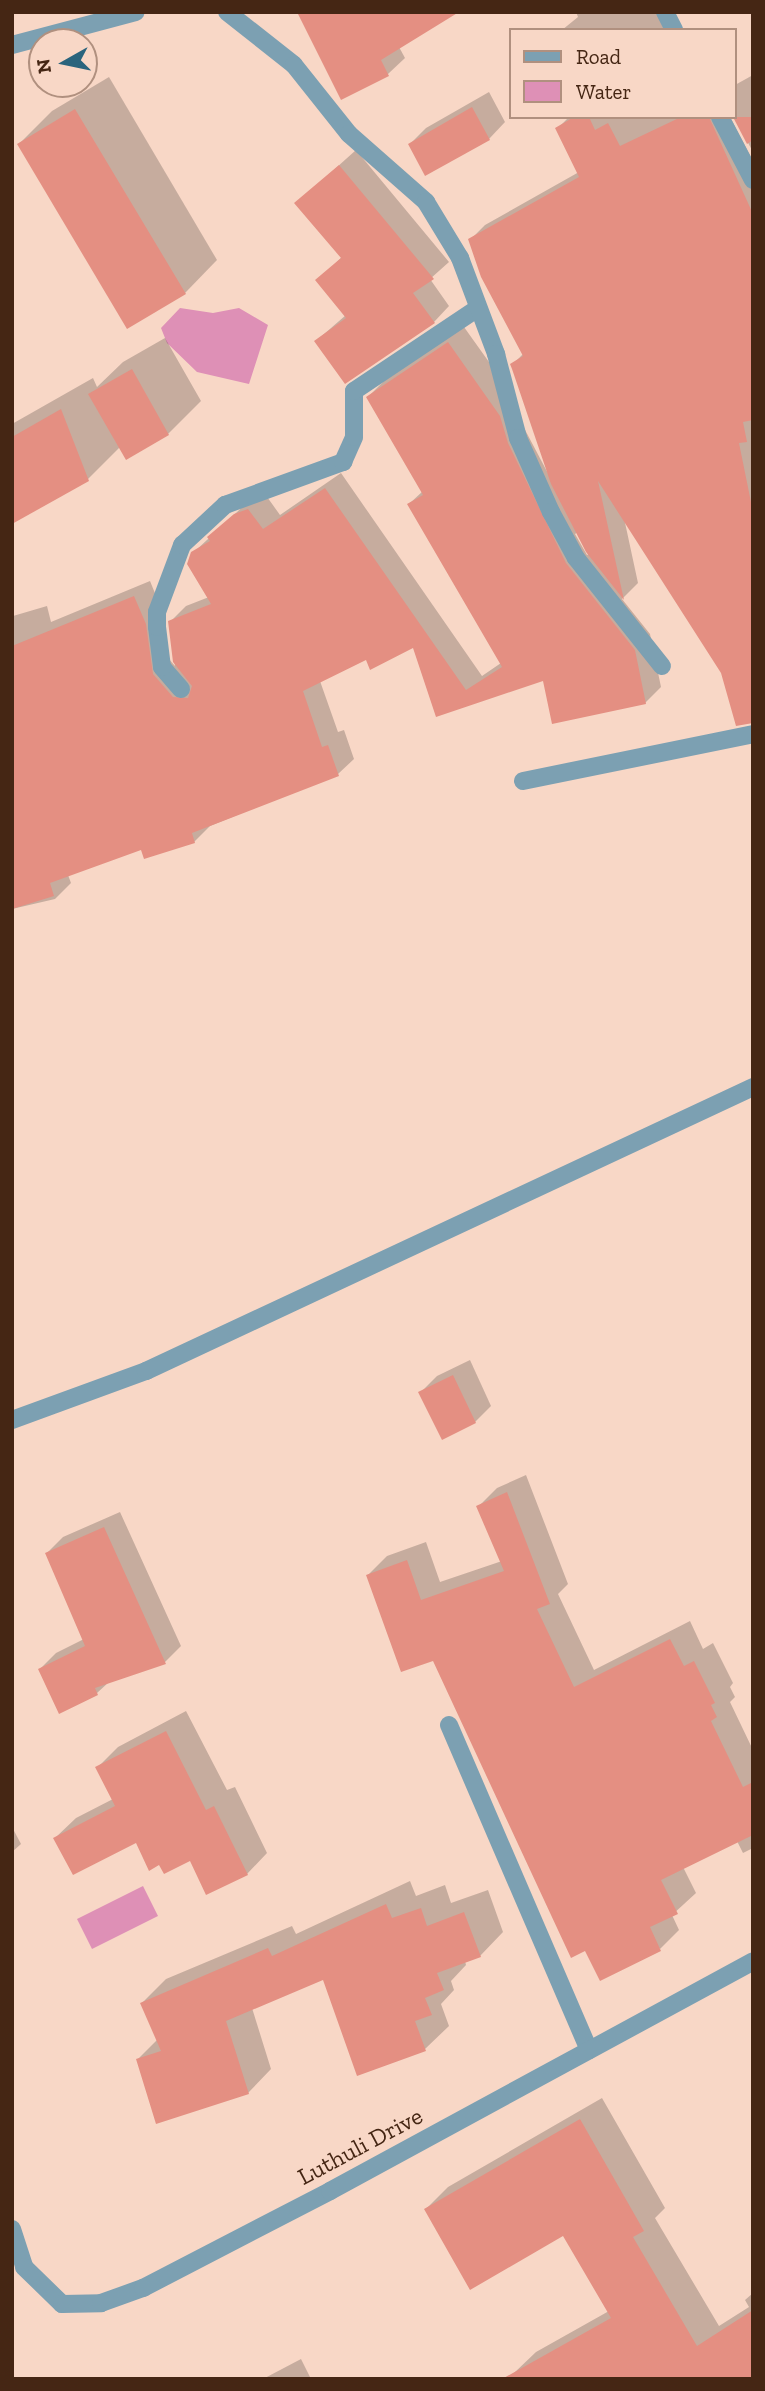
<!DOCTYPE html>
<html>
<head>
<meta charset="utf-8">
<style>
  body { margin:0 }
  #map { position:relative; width:765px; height:2391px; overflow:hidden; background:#f8d7c6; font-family:"Zilla Slab",serif }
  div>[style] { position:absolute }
  .water>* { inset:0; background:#de90b6 }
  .shadow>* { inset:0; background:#0003 }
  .building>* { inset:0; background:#e48f82 }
  .lane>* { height:18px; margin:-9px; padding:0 9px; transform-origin:9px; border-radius:9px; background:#7ca0b2 }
  .street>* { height:18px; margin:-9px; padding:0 9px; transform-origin:9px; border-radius:9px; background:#7ca0b2 }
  span { translate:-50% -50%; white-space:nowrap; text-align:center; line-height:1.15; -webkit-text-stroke:6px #f8d7c6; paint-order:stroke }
  .street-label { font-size:24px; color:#452614 }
  .frame { position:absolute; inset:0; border:14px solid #452614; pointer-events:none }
  .legend { position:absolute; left:509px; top:28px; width:228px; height:91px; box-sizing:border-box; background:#f8d7c6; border:2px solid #b0907f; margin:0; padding:9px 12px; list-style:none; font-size:21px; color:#452614 }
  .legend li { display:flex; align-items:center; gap:14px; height:35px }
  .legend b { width:35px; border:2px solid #b0907f }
  .north { position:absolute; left:28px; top:28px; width:70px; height:70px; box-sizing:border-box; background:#f8d7c6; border:2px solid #b0907f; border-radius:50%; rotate:261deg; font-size:19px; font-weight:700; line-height:28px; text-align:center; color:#452614 }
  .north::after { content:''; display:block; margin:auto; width:24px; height:32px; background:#2a647d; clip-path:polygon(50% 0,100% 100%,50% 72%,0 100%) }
</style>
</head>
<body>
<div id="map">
  <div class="water">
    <div style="clip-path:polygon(180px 308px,213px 313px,239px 308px,268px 325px,249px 384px,197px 372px,167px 343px,161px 328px)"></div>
    <div style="clip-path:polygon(143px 1886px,158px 1916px,92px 1949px,77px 1919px)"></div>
  </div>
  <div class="shadow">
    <div style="clip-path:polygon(305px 12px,399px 47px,405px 58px,388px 74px,342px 98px)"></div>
    <div style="clip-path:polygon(576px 12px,667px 12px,677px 30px,562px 30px,578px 17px)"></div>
    <div style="clip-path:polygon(753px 75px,753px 152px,734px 117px,735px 85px)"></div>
    <div style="clip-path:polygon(109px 77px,217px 260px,185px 293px,19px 144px,52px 111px)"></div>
    <div style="clip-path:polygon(489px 92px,505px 122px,489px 139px,410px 144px,426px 128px)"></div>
    <div style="clip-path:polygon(evenodd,569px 117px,730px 117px,753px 161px,753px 698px,723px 672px,624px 518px,638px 583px,622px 599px,650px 634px,661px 687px,645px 703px,544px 679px,437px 714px,414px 645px,367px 658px,320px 681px,338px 732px,344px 730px,354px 759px,338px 774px,210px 826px,194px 842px,143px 848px,68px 875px,71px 883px,55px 899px,12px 909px,13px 616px,47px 606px,51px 622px,150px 581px,161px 608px,168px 658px,175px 666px,170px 622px,186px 606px,209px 597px,193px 553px,251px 499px,265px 494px,280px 515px,341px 473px,482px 676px,501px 663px,409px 504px,423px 491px,368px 397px,384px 381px,464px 327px,516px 400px,523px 426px,552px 481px,512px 365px,524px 353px,470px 240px,485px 225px,579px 172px,557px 129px,569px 117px,578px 532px,589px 554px,587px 555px,575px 534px,578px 532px)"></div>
    <div style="clip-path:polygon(356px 150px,449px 262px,430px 279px,449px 306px,434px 322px,316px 341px,346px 315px,318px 280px,342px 257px,297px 203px)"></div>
    <div style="clip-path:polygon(165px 338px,201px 401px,168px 434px,120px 447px,88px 479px,12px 522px,12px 424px,93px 378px,97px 387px,123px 362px)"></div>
    <div style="clip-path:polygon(470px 1360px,491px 1406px,475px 1422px,421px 1392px,437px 1376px)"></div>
    <div style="clip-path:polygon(526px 1475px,568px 1584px,558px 1594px,594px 1670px,690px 1621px,703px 1649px,713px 1643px,733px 1683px,730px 1687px,735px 1697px,730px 1702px,753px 1750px,753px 1848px,743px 1853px,737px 1841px,683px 1867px,696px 1893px,672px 1915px,679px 1930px,660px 1949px,368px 1575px,387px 1556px,426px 1542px,440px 1582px,502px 1561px,478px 1507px,497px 1488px)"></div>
    <div style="clip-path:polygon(120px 1512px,181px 1646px,165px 1662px,109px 1682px,97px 1693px,40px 1669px,56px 1653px,84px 1639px,47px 1553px,63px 1537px)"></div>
    <div style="clip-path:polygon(186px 1711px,227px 1790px,235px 1787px,267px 1853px,247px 1874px,191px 1858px,160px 1863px,136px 1841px,55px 1838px,76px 1818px,113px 1799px,97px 1768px,118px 1747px)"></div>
    <div style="clip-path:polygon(12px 1827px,21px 1844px,12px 1852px)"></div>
    <div style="clip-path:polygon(410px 1881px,416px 1896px,445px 1885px,451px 1903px,488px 1890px,503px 1932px,480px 1956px,465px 1961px,466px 1965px,451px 1981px,454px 1990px,441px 2004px,449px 2026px,425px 2049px,324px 1978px,252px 2008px,271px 2069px,248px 2093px,138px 2059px,158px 2039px,142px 2003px,166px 1979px,292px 1926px,296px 1934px)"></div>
    <div style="clip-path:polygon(602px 2098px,665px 2208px,655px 2218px,719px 2326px,749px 2307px,745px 2300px,753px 2293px,753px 2379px,514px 2373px,536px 2352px,609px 2311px,564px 2233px,426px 2209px,448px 2187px)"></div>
    <div style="clip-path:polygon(301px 2359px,311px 2379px,263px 2379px)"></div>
  </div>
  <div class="building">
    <div style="clip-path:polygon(297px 12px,459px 12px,381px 60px,389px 76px,341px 100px)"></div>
    <div style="clip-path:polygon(472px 107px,490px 140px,425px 176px,408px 144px)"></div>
    <div style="clip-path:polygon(75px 109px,186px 294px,127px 329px,17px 144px)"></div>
    <div style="clip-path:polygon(574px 117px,589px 117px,595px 130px,608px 123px,620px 146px,681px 117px,709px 117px,753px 214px,753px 420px,743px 422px,747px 442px,739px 443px,753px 512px,753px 723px,736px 726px,721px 673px,598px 481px,624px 600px,586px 552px,551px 484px,512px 369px,510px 364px,523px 356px,481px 277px,468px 239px,579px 177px,555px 128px)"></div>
    <div style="clip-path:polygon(733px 117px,753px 117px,753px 140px,747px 144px)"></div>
    <div style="clip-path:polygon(339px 165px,434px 279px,413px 293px,435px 323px,345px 384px,314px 341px,346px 318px,315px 280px,341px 258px,294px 203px)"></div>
    <div style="clip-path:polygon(448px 342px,500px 416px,508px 443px,566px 563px,635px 650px,646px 704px,552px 724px,543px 681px,436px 717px,413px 648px,370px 670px,366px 660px,303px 691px,322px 747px,328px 745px,339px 776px,192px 833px,195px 843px,144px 859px,141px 850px,50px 883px,54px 896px,12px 909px,12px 646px,134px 596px,146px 624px,153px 674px,173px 697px,188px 698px,192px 686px,173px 662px,168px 621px,211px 604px,187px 564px,191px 552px,210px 541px,207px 537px,234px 514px,248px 509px,263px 529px,325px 488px,466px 690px,502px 667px,407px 504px,423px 495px,366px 397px)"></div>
    <div style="clip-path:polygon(132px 369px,169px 435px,126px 460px,88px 394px)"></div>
    <div style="clip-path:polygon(61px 409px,89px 481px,12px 524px,12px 437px)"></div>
    <div style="clip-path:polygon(453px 1375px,476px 1423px,442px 1440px,418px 1392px)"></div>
    <div style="clip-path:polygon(507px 1492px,550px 1604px,537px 1609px,574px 1687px,670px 1639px,684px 1666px,694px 1661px,715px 1703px,711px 1705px,717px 1717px,711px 1721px,743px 1787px,753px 1782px,753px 1835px,661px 1880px,678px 1914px,650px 1927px,661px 1951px,600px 1981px,585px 1951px,571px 1958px,433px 1661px,401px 1672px,366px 1575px,407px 1560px,421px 1600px,504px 1571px,476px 1506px)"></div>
    <div style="clip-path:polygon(104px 1527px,166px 1664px,95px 1688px,98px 1695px,59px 1714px,38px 1669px,85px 1646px,45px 1553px)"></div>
    <div style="clip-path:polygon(166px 1731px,206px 1810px,214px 1806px,248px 1875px,206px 1895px,190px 1861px,164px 1874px,159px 1865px,149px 1871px,136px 1843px,73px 1875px,53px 1838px,115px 1806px,95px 1767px)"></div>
    <div style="clip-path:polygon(386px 1904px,392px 1918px,421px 1908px,427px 1926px,464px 1912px,481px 1957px,437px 1973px,444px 1990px,425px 1998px,432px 2015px,415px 2021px,426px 2051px,357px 2076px,323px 1980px,226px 2021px,249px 2094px,156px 2124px,136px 2059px,161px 2051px,140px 2003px,268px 1948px,272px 1956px)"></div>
    <div style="clip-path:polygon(580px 2119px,644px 2231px,633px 2237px,697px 2346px,753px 2310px,753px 2379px,502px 2379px,611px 2318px,563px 2236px,470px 2290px,424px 2209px)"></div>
  </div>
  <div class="lane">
    <div style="left:181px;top:689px;width:29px;rotate:-131deg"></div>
    <div style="left:162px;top:667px;width:40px;rotate:-97.1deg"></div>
    <div style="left:157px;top:627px;width:15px;rotate:-90deg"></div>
    <div style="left:157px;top:612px;width:72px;rotate:-69.5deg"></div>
    <div style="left:182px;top:545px;width:59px;rotate:-42.9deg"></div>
    <div style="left:225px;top:505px;width:126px;rotate:-20deg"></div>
    <div style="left:343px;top:462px;width:27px;rotate:-66deg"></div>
    <div style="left:354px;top:437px;width:46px;rotate:-90deg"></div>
    <div style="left:354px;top:391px;width:149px;rotate:-33.8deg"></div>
  </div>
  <div class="street">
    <div style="left:227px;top:12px;width:85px;rotate:38.3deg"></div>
    <div style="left:294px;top:65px;width:88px;rotate:51.4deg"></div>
    <div style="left:349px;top:134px;width:103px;rotate:41.4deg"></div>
    <div style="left:426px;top:202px;width:66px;rotate:58.7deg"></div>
    <div style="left:460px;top:258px;width:103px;rotate:69.4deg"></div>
    <div style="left:496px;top:354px;width:87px;rotate:75.3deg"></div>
    <div style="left:518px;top:438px;width:81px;rotate:66deg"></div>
    <div style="left:551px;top:512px;width:52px;rotate:61.5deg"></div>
    <div style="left:576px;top:558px;width:138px;rotate:51.5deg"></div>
    <div style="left:665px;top:12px;width:20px;rotate:63deg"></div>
    <div style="left:12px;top:45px;width:128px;rotate:-14.9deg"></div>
    <div style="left:720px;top:117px;width:71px;rotate:62.4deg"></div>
    <div style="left:523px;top:781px;width:235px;rotate:-11.5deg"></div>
    <div style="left:12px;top:1420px;width:143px;rotate:-20.1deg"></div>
    <div style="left:146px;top:1371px;width:670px;rotate:-25.07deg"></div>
    <div style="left:449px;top:1725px;width:354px;rotate:66.7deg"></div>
    <div style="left:12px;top:2229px;width:40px;rotate:72deg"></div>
    <div style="left:24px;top:2267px;width:53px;rotate:44.2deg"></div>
    <div style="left:62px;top:2304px;width:39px;rotate:-1deg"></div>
    <div style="left:101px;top:2303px;width:45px;rotate:-19.7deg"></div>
    <div style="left:143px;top:2288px;width:211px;rotate:-27.4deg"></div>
    <div style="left:330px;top:2191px;width:481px;rotate:-28.5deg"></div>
  </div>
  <div class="street-label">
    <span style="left:360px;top:2146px;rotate:-28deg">Luthuli Drive</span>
  </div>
  <div class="frame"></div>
  <ul class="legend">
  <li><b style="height:9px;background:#7ca0b2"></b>Road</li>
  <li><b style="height:19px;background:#de90b6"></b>Water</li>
  </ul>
  <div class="north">N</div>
</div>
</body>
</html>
